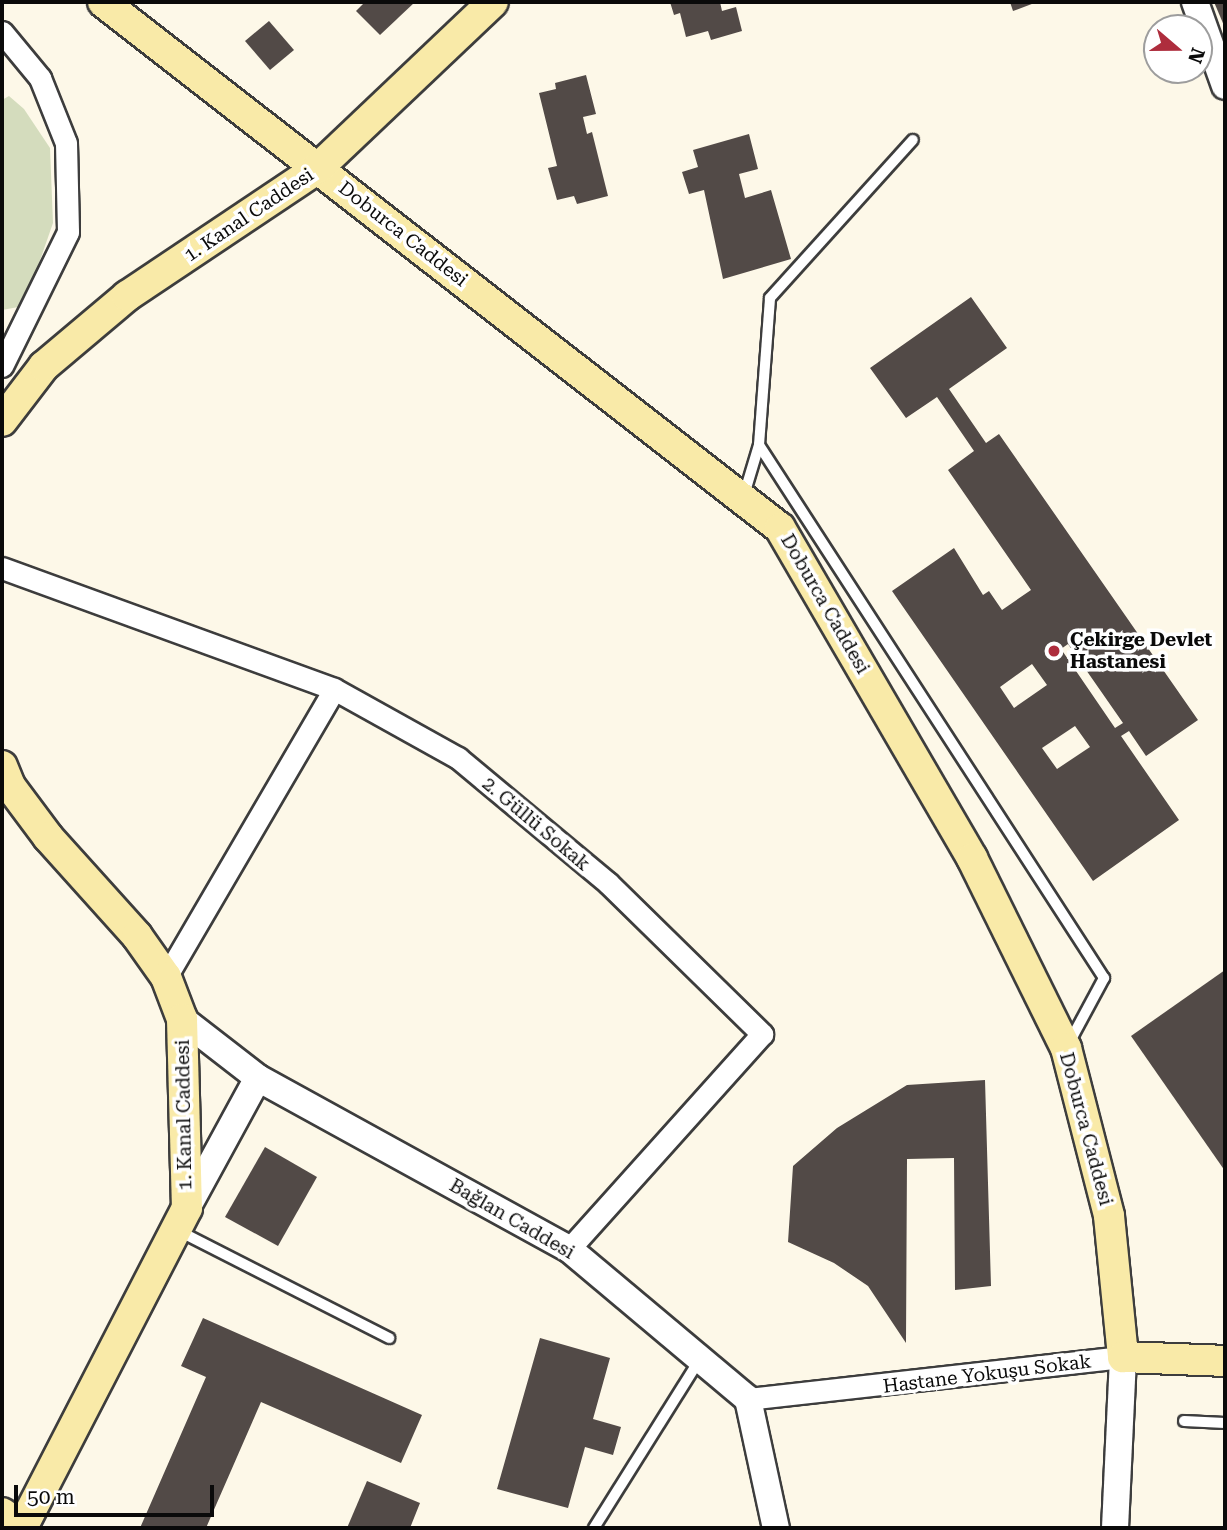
<!DOCTYPE html>
<html>
<head>
<meta charset="utf-8">
<style>
  body { margin:0 }
  #map { position:relative; width:1227px; height:1530px; overflow:hidden; background:#fdf8e8; font-family:"Roboto Serif",serif }
  div>[style] { position:absolute }
  .cemetery>* { inset:0; background:#d4dcbd }
  .building>* { inset:0; background:#524a47 }
  .roads { filter:drop-shadow(2px 0 #3d3d3d) drop-shadow(-2px 0 #3d3d3d) drop-shadow(0 2px #3d3d3d) drop-shadow(0 -2px #3d3d3d) }
  .service>* { height:10px; margin:-5px; padding:0 5px; transform-origin:5px; border-radius:5px; background:#fff }
  .minor>* { height:21px; margin:-10.5px; padding:0 10.5px; transform-origin:10.5px; border-radius:10.5px; background:#fff }
  .tertiary>* { height:26px; margin:-13px; padding:0 13px; transform-origin:13px; border-radius:13px; background:#fff }
  .secondary>* { height:30px; margin:-15px; padding:0 15px; transform-origin:15px; border-radius:15px; background:#f9eaa8 }
  .dots>* { width:19px; height:19px; translate:-50% -50%; box-sizing:border-box; border:4px solid #fff; border-radius:50% }
  span { translate:-50% -50%; white-space:nowrap; text-align:center; line-height:1.15; -webkit-text-stroke:7px #fff; paint-order:stroke }
  .street-label { font-size:19px; color:#0a0a0a }
  .poi-label { font-size:19px; color:#0a0a0a; font-weight:700 }
  .left { translate:0 -50%; text-align:left }
  .frame { position:absolute; inset:0; border:4px solid #0a0a0a; pointer-events:none }
  .north { position:absolute; left:1143px; top:14px; width:70px; height:70px; box-sizing:border-box; background:#fff; border:2px solid #9d9d9d; border-radius:50%; rotate:110deg; font-size:19px; font-weight:700; line-height:28px; text-align:center; color:#0a0a0a }
  .north::after { content:''; display:block; margin:auto; width:24px; height:32px; background:#ae2d3d; clip-path:polygon(50% 0,100% 100%,50% 72%,0 100%) }
  .scale { position:absolute; left:14px; top:1485px; width:200px; height:32px; box-sizing:border-box; border:4px solid #0a0a0a; border-top:0; padding-left:9px; font-size:21px; line-height:24px; white-space:nowrap; color:#0a0a0a; -webkit-text-stroke:5px #fff; paint-order:stroke }
</style>
</head>
<body>
<div id="map">
  <div class="cemetery">
    <div style="clip-path:polygon(9px 96px,24px 109px,50px 148px,53px 223px,24px 306px,2px 310px,2px 100px)"></div>
  </div>
  <div class="building">
    <div style="clip-path:polygon(365px 2px,415px 2px,380px 35px,356px 11px)"></div>
    <div style="clip-path:polygon(670px 2px,720px 2px,722px 11px,736px 7px,742px 31px,711px 40px,708px 31px,686px 37px,680px 13px,674px 15px)"></div>
    <div style="clip-path:polygon(1010px 2px,1037px 2px,1013px 11px)"></div>
    <div style="clip-path:polygon(1214px 2px,1225px 2px,1225px 28px)"></div>
    <div style="clip-path:polygon(269px 21px,294px 50px,270px 70px,245px 41px)"></div>
    <div style="clip-path:polygon(586px 75px,596px 114px,583px 117px,587px 134px,592px 132px,608px 196px,577px 204px,574px 196px,557px 200px,548px 168px,557px 166px,539px 93px,556px 89px,555px 83px)"></div>
    <div style="clip-path:polygon(749px 134px,758px 169px,739px 174px,745px 198px,771px 190px,791px 259px,723px 279px,704px 190px,689px 194px,682px 172px,698px 167px,693px 150px)"></div>
    <div style="clip-path:polygon(evenodd,971px 297px,1007px 348px,949px 389px,986px 443px,999px 434px,1198px 720px,1146px 756px,1129px 731px,1121px 736px,1179px 820px,1093px 881px,892px 591px,954px 548px,983px 595px,989px 591px,1002px 610px,1031px 590px,948px 470px,974px 451px,937px 397px,906px 418px,870px 368px,971px 297px,1068px 644px,1123px 723px,1115px 728px,1061px 649px,1068px 644px,971px 297px,1032px 664px,1047px 685px,1014px 708px,1000px 687px,1032px 664px,971px 297px,1075px 726px,1090px 747px,1057px 769px,1042px 748px,1075px 726px)"></div>
    <div style="clip-path:polygon(1225px 970px,1225px 1171px,1131px 1036px)"></div>
    <div style="clip-path:polygon(985px 1080px,991px 1286px,955px 1290px,954px 1158px,907px 1159px,906px 1343px,868px 1286px,834px 1263px,788px 1242px,793px 1166px,837px 1128px,907px 1085px)"></div>
    <div style="clip-path:polygon(265px 1147px,317px 1177px,278px 1246px,225px 1217px)"></div>
    <div style="clip-path:polygon(203px 1318px,422px 1415px,401px 1463px,261px 1402px,206px 1528px,140px 1528px,206px 1377px,181px 1366px)"></div>
    <div style="clip-path:polygon(540px 1338px,610px 1358px,593px 1419px,621px 1427px,613px 1455px,585px 1447px,568px 1508px,497px 1489px)"></div>
    <div style="clip-path:polygon(367px 1481px,420px 1503px,410px 1528px,347px 1528px)"></div>
  </div>
  <div class="roads">
    <div class="service">
      <div style="left:759px;top:445px;width:635px;rotate:57.09deg"></div>
      <div style="left:1104px;top:978px;width:74px;rotate:118.3deg"></div>
      <div style="left:744px;top:495px;width:52px;rotate:-73.3deg"></div>
      <div style="left:759px;top:445px;width:147px;rotate:-85.7deg"></div>
      <div style="left:770px;top:298px;width:213px;rotate:-47.9deg"></div>
      <div style="left:179px;top:1231px;width:236px;rotate:27deg"></div>
      <div style="left:1184px;top:1421px;width:41px;rotate:2.8deg"></div>
      <div style="left:594px;top:1528px;width:199px;rotate:-57.9deg"></div>
    </div>
    <div class="minor">
      <div style="left:2px;top:32px;width:60px;rotate:50.4deg"></div>
      <div style="left:40px;top:78px;width:70px;rotate:68.2deg"></div>
      <div style="left:66px;top:143px;width:89px;rotate:88.7deg"></div>
      <div style="left:68px;top:232px;width:149px;rotate:116.2deg"></div>
      <div style="left:2px;top:568px;width:353px;rotate:20deg"></div>
      <div style="left:334px;top:689px;width:142px;rotate:29.1deg"></div>
      <div style="left:458px;top:758px;width:195px;rotate:39.8deg"></div>
      <div style="left:608px;top:883px;width:216px;rotate:44.4deg"></div>
      <div style="left:762px;top:1034px;width:289px;rotate:131.9deg"></div>
      <div style="left:166px;top:977px;width:333px;rotate:-59.7deg"></div>
      <div style="left:748px;top:1399px;width:377px;rotate:-6.4deg"></div>
    </div>
    <div class="tertiary">
      <div style="left:1195px;top:2px;width:89px;rotate:70.3deg"></div>
      <div style="left:182px;top:1019px;width:96px;rotate:37.8deg"></div>
      <div style="left:258px;top:1078px;width:355px;rotate:28.8deg"></div>
      <div style="left:569px;top:1249px;width:234px;rotate:40deg"></div>
      <div style="left:748px;top:1399px;width:132px;rotate:77.8deg"></div>
      <div style="left:187px;top:1208px;width:148px;rotate:-61.4deg"></div>
      <div style="left:1115px;top:1528px;width:171px;rotate:-87.3deg"></div>
    </div>
    <div class="secondary">
      <div style="left:103px;top:2px;width:857px;rotate:37.85deg"></div>
      <div style="left:780px;top:528px;width:382px;rotate:59.8deg"></div>
      <div style="left:972px;top:858px;width:212px;rotate:63.7deg"></div>
      <div style="left:1066px;top:1048px;width:173px;rotate:75.6deg"></div>
      <div style="left:1109px;top:1216px;width:142px;rotate:84.3deg"></div>
      <div style="left:1123px;top:1357px;width:102px;rotate:2.2deg"></div>
      <div style="left:2px;top:421px;width:69px;rotate:-52.6deg"></div>
      <div style="left:44px;top:366px;width:109px;rotate:-40.1deg"></div>
      <div style="left:127px;top:296px;width:230px;rotate:-33.8deg"></div>
      <div style="left:318px;top:168px;width:241px;rotate:-43.5deg"></div>
      <div style="left:2px;top:766px;width:22px;rotate:68deg"></div>
      <div style="left:10px;top:786px;width:64px;rotate:53.3deg"></div>
      <div style="left:48px;top:837px;width:133px;rotate:48deg"></div>
      <div style="left:137px;top:936px;width:50px;rotate:54.7deg"></div>
      <div style="left:166px;top:977px;width:45px;rotate:69.1deg"></div>
      <div style="left:182px;top:1019px;width:189px;rotate:88.5deg"></div>
      <div style="left:187px;top:1208px;width:360px;rotate:117.3deg"></div>
      <div style="left:2px;top:1513px;width:24px;rotate:35deg"></div>
    </div>
  </div>
  <div class="dots">
    <div style="left:1054px;top:651px;background:#ae2d3d"></div>
  </div>
  <div class="street-label">
    <span style="left:249px;top:215px;rotate:-34deg">1. Kanal Caddesi</span>
    <span style="left:403px;top:234px;rotate:38deg">Doburca Caddesi</span>
    <span style="left:825px;top:604px;rotate:60deg">Doburca Caddesi</span>
    <span style="left:536px;top:824px;rotate:40deg">2. Güllü Sokak</span>
    <span style="left:184px;top:1115px;rotate:-91deg">1. Kanal Caddesi</span>
    <span style="left:1086px;top:1129px;rotate:75deg">Doburca Caddesi</span>
    <span style="left:512px;top:1219px;rotate:30deg">Bağlan Caddesi</span>
    <span style="left:987px;top:1374px;rotate:-7deg">Hastane Yokuşu Sokak</span>
  </div>
  <div class="poi-label">
    <span class="left" style="left:1070px;top:651px">Çekirge Devlet<br>Hastanesi</span>
  </div>
  <div class="frame"></div>
  <div class="north">N</div>
  <div class="scale">50 m</div>
</div>
</body>
</html>
